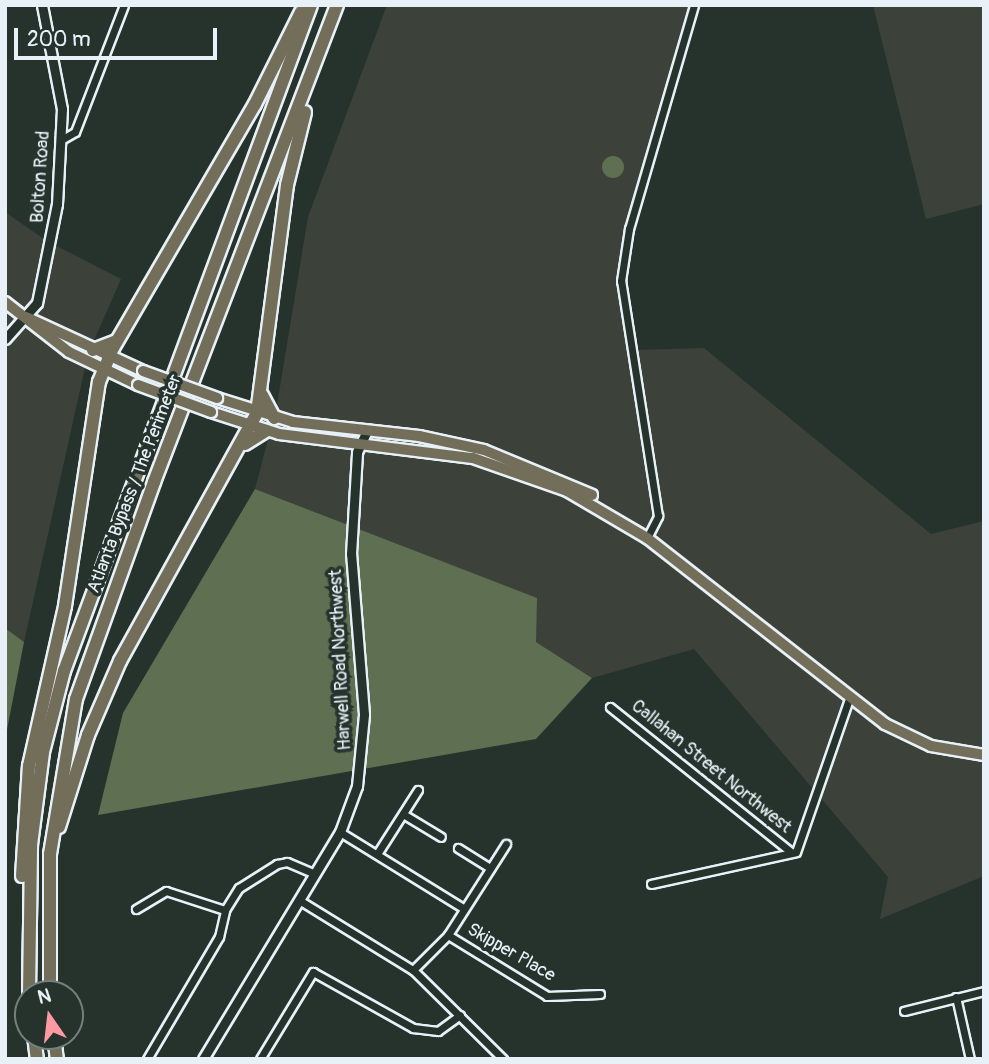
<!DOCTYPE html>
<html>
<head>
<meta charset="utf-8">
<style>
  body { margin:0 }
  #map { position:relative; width:989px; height:1064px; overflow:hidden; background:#26332d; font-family:Pangolin,sans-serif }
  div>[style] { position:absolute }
  .built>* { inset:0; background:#3c423a }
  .green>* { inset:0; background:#5f6f51 }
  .round { border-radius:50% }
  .roads { filter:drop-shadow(2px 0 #e8f1f8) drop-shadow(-2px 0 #e8f1f8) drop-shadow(0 2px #e8f1f8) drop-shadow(0 -2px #e8f1f8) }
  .minor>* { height:7px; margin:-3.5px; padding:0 3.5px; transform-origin:3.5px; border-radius:3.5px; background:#26332d }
  .tertiary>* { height:9px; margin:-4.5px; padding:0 4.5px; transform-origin:4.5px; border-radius:4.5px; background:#26332d }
  .primary>* { height:10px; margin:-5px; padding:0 5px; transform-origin:5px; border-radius:5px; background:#726e59 }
  .motorway>* { height:12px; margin:-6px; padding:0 6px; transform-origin:6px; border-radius:6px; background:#726e59 }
  .bridges { filter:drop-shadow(2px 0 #e8f1f8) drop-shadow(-2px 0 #e8f1f8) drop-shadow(0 2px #e8f1f8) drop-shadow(0 -2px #e8f1f8) }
  .primary-bridge>* { height:10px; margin:-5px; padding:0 5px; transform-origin:5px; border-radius:5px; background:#726e59 }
  span { translate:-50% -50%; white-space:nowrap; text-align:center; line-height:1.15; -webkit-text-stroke:7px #26332d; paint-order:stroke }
  .street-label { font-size:18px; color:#e8f1f8 }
  .frame { position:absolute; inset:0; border:7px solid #e8f1f8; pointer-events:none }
  .north { position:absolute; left:14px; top:980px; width:70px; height:70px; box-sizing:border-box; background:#26332d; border:2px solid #747f7e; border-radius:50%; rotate:346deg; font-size:19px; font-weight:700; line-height:28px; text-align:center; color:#e8f1f8 }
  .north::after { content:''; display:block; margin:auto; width:24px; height:32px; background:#ff9aa2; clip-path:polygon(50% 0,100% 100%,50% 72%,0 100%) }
  .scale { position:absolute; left:14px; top:28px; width:203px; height:32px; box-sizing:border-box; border:4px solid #e8f1f8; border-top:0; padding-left:9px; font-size:21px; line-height:24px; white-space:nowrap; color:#e8f1f8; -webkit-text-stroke:5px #26332d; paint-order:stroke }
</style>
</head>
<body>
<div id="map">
  <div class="built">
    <div style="clip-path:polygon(387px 5px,695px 5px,619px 291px,635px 350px,704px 348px,931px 534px,984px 521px,984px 876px,880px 919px,888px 877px,694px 649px,592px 678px,536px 642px,536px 598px,255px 489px,277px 405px,308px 217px)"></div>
    <div style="clip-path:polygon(873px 5px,984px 5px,984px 204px,926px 219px)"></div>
    <div style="clip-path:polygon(5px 212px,47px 241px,121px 279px,88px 354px,24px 642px,5px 628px)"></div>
  </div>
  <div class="green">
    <div class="round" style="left:602px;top:156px;width:22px;height:22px"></div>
    <div style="clip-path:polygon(255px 489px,537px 598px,536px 642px,592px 678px,536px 739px,98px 815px,123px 713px)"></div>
    <div style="clip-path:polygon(5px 628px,24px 642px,5px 740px)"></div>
  </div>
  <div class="roads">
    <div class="minor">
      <div style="left:61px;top:140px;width:16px;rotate:-30deg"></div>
      <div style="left:75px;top:132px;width:136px;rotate:-68.9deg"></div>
      <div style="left:647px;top:538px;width:25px;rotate:-63deg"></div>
      <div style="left:658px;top:516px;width:238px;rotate:-98.9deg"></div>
      <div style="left:621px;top:281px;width:53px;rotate:-81.3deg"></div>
      <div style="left:629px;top:229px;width:233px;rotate:-73.8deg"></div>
      <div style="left:610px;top:707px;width:233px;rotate:38.7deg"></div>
      <div style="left:403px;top:814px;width:44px;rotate:31.2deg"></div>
      <div style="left:340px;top:832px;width:145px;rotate:31.7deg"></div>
      <div style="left:458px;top:848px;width:38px;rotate:32deg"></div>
      <div style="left:377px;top:854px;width:76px;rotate:-57.4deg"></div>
      <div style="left:651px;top:884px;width:148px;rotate:-12.4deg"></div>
      <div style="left:796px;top:852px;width:162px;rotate:-70.9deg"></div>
      <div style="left:299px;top:900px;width:134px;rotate:31.6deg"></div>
      <div style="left:413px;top:970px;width:127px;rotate:44.7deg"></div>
      <div style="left:136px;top:909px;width:35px;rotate:-31deg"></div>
      <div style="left:166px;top:891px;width:62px;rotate:17.9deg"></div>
      <div style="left:448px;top:935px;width:116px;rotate:31.6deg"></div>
      <div style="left:547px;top:996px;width:53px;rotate:-2.2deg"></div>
      <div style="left:413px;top:970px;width:49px;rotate:-45deg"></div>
      <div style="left:448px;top:935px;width:108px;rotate:-57.5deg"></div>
      <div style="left:956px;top:997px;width:64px;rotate:77.3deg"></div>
      <div style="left:904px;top:1011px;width:82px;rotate:-14deg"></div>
      <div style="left:147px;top:1059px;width:142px;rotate:-59.5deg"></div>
      <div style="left:219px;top:937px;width:28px;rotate:-77deg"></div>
      <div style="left:225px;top:910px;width:26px;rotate:-58deg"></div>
      <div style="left:239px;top:888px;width:45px;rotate:-32.3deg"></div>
      <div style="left:277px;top:864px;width:10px;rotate:-11deg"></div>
      <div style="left:287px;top:862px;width:30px;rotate:23deg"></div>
      <div style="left:260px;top:1059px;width:102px;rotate:-58.7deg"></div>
      <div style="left:313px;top:972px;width:115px;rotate:29.2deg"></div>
      <div style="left:413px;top:1028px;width:25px;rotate:7deg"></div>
      <div style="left:438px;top:1031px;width:27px;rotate:-36deg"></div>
    </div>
    <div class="tertiary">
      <div style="left:5px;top:339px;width:48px;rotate:-48.4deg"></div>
      <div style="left:37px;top:303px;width:101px;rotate:-78.6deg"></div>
      <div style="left:57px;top:204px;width:95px;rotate:-87deg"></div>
      <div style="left:62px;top:109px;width:106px;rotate:-100.9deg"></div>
      <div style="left:203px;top:1059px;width:265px;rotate:-58.9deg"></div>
      <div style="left:340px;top:832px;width:49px;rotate:-69.7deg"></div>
      <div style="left:357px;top:786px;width:72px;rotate:-84.4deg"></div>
      <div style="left:364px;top:714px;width:161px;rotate:-94.6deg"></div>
      <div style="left:351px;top:554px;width:102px;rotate:-86.6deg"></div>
      <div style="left:357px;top:452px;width:23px;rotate:-65deg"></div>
    </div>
    <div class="primary">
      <div style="left:5px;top:302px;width:81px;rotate:38deg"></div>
      <div style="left:69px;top:352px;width:76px;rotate:25.6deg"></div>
      <div style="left:26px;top:317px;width:129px;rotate:24.8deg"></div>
      <div style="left:217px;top:398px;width:80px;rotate:17.5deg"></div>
      <div style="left:293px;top:422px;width:127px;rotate:6.3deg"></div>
      <div style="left:419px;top:436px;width:66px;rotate:12.2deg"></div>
      <div style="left:484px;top:450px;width:117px;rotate:22.6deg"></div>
      <div style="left:211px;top:412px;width:71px;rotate:17.9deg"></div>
      <div style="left:279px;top:434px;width:195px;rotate:7.1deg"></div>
      <div style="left:473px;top:458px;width:100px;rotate:19.3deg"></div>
      <div style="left:567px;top:491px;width:93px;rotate:30.4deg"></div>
      <div style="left:647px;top:538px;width:302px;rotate:38deg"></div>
      <div style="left:885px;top:724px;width:51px;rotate:25.6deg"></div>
      <div style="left:931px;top:746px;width:54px;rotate:9.6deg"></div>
    </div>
    <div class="motorway">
      <div style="left:93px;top:350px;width:25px;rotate:-21deg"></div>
      <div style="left:262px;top:395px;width:26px;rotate:62deg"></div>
      <div style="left:245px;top:444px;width:25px;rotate:-32deg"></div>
      <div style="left:59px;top:827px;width:96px;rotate:-72.5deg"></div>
      <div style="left:88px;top:735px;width:81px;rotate:-66.6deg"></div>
      <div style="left:120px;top:661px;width:283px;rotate:-61.1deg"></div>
      <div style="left:257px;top:413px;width:230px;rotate:-82.5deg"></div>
      <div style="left:287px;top:185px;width:75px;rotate:-76.1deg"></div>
      <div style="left:22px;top:876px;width:110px;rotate:-86.4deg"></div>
      <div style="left:29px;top:766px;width:164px;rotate:-77.3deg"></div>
      <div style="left:65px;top:606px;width:227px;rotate:-81.4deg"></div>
      <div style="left:99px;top:382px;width:37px;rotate:-68deg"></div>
      <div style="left:113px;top:348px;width:282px;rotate:-59.8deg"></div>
      <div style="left:255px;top:104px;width:103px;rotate:-63.4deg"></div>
      <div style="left:29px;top:994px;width:149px;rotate:-89.2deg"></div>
      <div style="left:31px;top:845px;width:94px;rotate:-82.6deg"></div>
      <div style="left:43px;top:752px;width:84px;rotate:-75.5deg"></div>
      <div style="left:64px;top:671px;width:710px;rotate:-69.65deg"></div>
      <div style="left:50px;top:994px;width:140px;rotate:-90deg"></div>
      <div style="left:50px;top:854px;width:157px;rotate:-80.5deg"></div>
      <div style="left:76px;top:699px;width:231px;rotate:-70.2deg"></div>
      <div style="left:154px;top:482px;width:511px;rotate:-69.01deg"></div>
      <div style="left:34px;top:1036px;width:23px;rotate:83deg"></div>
      <div style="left:54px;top:1036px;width:23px;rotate:83deg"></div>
    </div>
  </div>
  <div class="bridges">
    <div class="primary-bridge">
      <div style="left:143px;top:371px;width:79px;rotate:20deg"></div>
      <div style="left:138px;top:385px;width:78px;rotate:20.3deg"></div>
    </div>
  </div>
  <div class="street-label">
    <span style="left:41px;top:177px;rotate:-86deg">Bolton Road</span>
    <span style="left:135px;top:484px;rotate:-69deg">Atlanta Bypass / The Perimeter</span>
    <span style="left:341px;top:660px;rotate:-93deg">Harwell Road Northwest</span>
    <span style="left:711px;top:767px;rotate:39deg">Callahan Street Northwest</span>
    <span style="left:511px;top:953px;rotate:30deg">Skipper Place</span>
  </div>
  <div class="frame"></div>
  <div class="north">N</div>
  <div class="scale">200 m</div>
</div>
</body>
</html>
